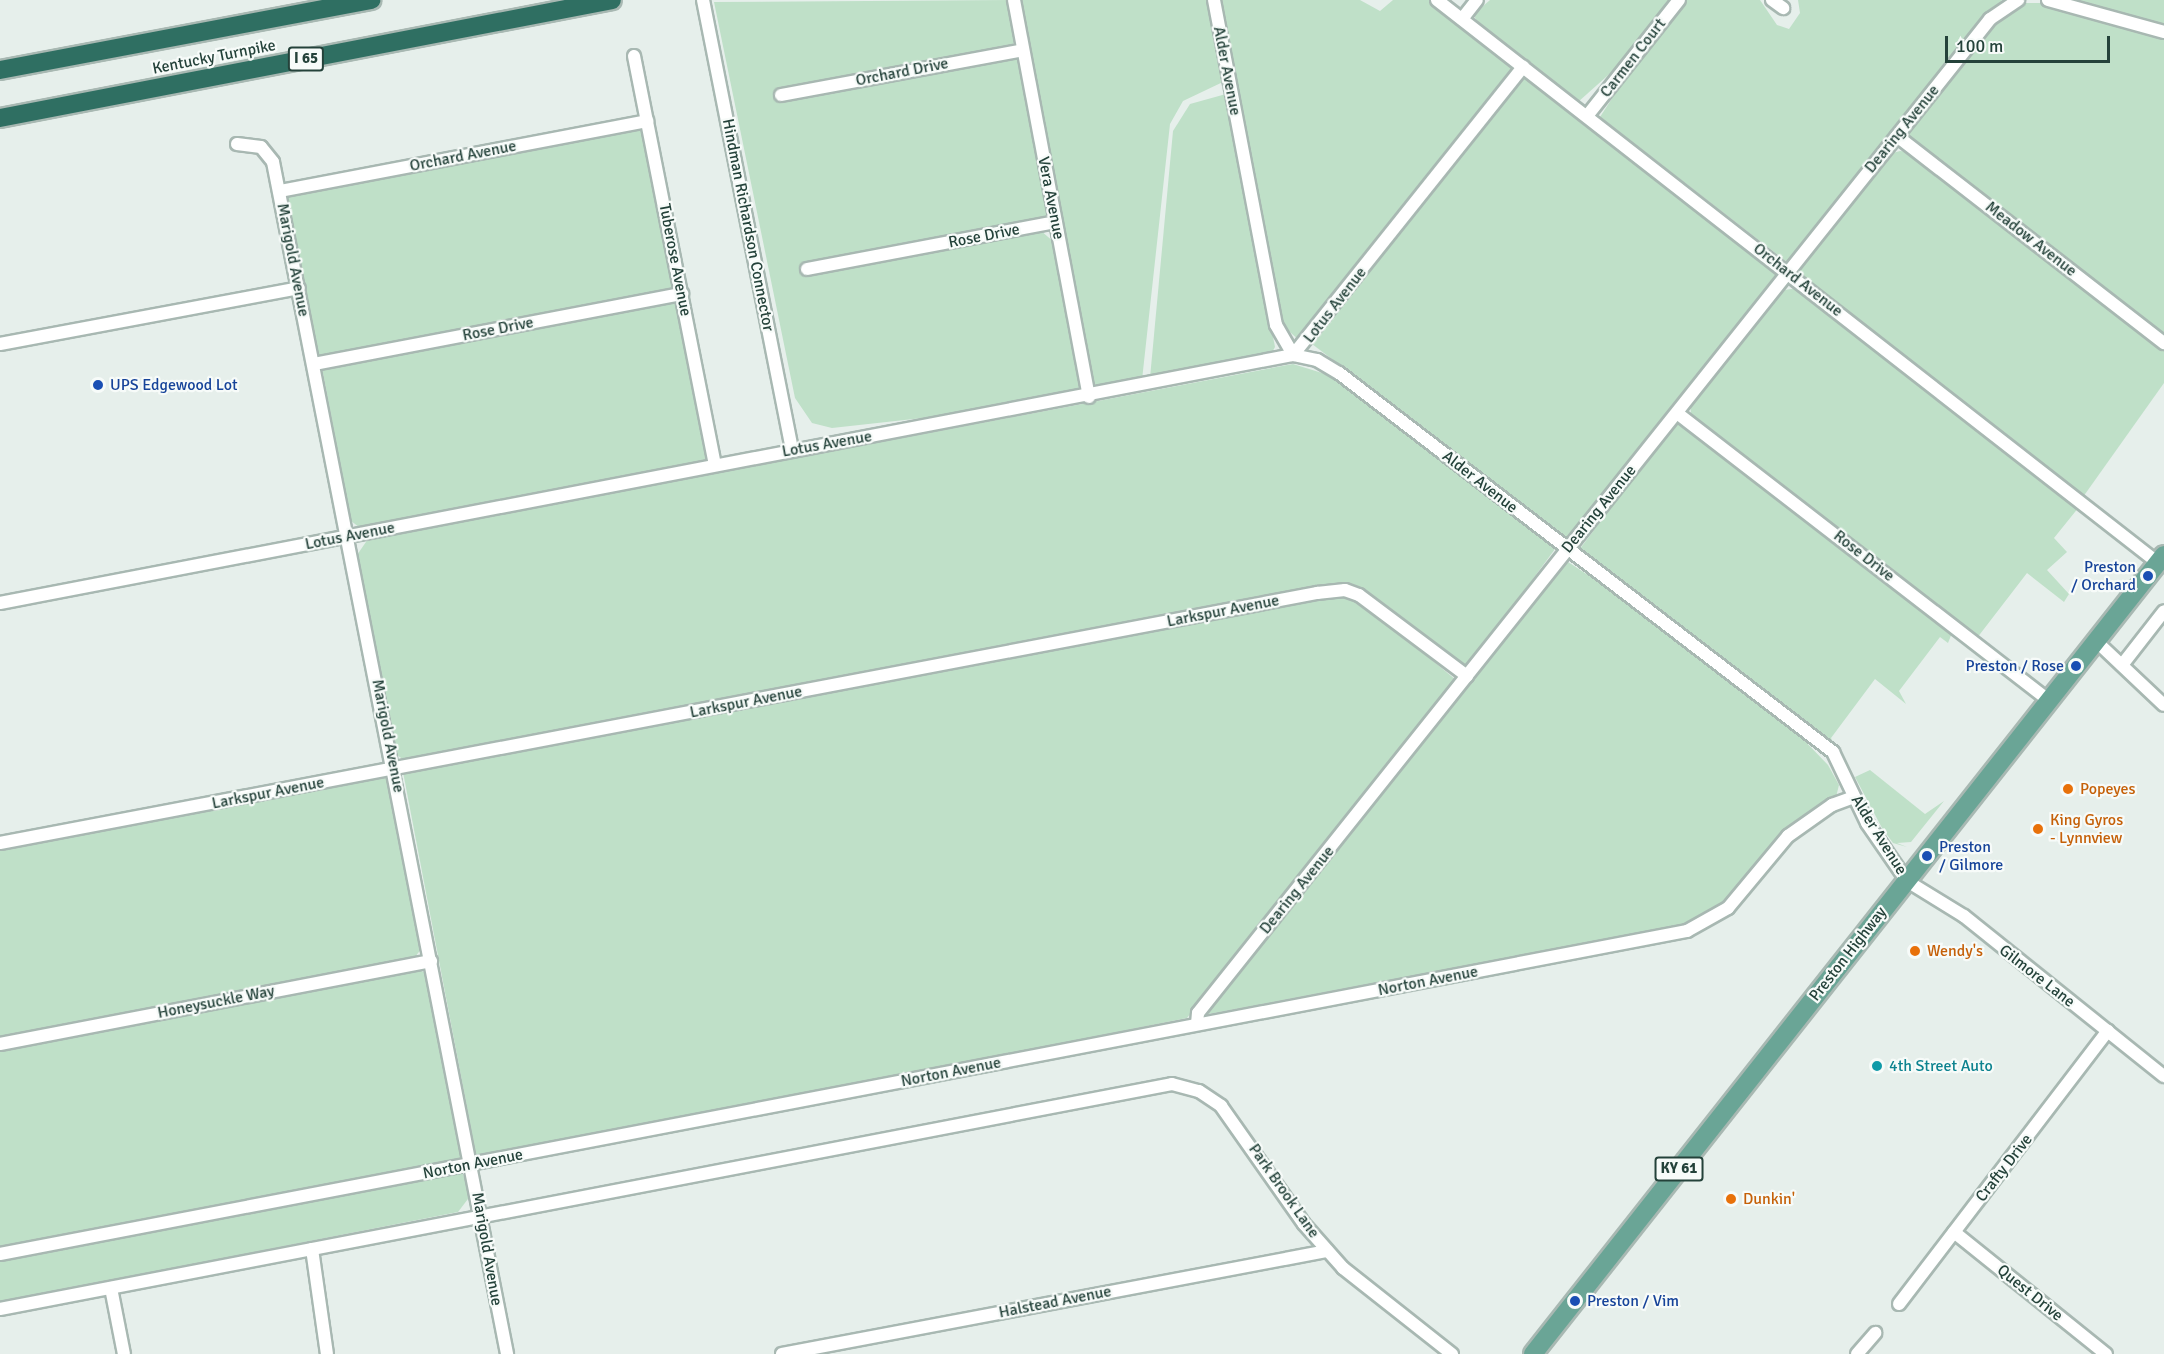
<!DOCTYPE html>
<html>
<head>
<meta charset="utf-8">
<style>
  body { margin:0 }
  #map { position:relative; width:2164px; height:1354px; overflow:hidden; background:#e6efeb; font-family:Signika,sans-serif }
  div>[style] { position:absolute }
  .green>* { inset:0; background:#bfe0c8 }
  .roads { filter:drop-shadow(2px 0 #a8b8b2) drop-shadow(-2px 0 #a8b8b2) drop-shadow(0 2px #a8b8b2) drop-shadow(0 -2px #a8b8b2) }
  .street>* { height:12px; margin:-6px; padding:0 6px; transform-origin:6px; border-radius:6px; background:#fff }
  .primary>* { height:18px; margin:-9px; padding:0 9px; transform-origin:9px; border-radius:9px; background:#6aa596 }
  .highway>* { height:18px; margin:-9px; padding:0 9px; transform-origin:9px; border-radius:9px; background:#2f6f62 }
  .dots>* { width:16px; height:16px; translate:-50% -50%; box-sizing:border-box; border:3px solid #f7fbf9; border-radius:50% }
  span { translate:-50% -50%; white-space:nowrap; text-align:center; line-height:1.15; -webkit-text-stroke:4.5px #f7fbf9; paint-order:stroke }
  .shield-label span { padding:2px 4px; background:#f7fbf9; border:2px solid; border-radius:4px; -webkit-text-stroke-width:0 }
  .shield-label { font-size:15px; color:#24423a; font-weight:700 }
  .street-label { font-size:16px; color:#24423a }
  .transit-label { font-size:16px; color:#164399 }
  .left { translate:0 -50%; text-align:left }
  .right { translate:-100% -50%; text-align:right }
  .food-label { font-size:16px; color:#c56008 }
  .culture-label { font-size:16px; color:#0d838f }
  .scale { position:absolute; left:1945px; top:36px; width:165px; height:27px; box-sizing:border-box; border:3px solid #24423a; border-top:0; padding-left:8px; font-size:18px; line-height:21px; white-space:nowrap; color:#24423a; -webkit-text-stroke:4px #f7fbf9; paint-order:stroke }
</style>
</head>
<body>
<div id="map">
  <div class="green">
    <div style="clip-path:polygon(1010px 0,1015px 42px,996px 59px,1017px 59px,1021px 65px,1049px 211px,1040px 230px,1055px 243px,1080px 386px,1076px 392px,977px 412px,832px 428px,812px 423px,795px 398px,714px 2px)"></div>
    <div style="clip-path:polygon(1020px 0,1209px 0,1225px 81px,1183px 101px,1170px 124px,1142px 380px,1101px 388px,1092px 382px)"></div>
    <div style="clip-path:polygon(1217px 0,1360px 0,1380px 11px,1393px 0,1429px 0,1513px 70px,1300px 341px,1282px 325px)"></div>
    <div style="clip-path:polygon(1490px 0,1670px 0,1615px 69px,1578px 102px,1477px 24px,1474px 14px)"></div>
    <div style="clip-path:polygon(1687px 0,1760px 0,1777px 25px,1789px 29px,1800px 13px,1798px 0,2002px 0,1787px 262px,1600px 117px,1633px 66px)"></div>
    <div style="clip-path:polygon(2068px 0,2164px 0,2164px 28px)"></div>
    <div style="clip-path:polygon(2018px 3px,2043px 3px,2164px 36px,2164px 337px,1908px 135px,1990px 25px)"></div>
    <div style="clip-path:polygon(1525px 73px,1778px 274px,1568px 538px,1312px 344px)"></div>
    <div style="clip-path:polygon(1226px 94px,1275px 347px,1271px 354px,1150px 378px,1173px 131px,1190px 104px)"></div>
    <div style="clip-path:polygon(634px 127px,645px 132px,674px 290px,317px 356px,287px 198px,291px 193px)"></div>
    <div style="clip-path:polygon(1900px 151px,1911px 152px,2164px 348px,2164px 383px,2083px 497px,1797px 271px,1889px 154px)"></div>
    <div style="clip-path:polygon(1797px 288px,2079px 507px,2054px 538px,2067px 552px,2047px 570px,2069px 594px,2064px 602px,2027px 573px,1977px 638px,1691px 414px,1690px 403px,1779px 291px)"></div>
    <div style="clip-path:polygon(679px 300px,709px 459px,359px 527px,351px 521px,322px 368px)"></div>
    <div style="clip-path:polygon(1293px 364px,1335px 377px,1555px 549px,1470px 664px,1459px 665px,1362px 588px,1345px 582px,404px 760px,397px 755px,357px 555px,368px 539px)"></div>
    <div style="clip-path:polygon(1685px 423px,1952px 633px,1948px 643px,1940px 637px,1899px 691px,1906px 704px,1875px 679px,1831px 738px,1835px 746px,1579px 550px,1674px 424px)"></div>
    <div style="clip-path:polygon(1565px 560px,1617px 594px,1801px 737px,1828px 765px,1839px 785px,1836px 797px,1785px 831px,1726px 900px,1682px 925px,1209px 1014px,1208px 1007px)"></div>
    <div style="clip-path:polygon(1336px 595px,1364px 604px,1456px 680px,1187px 1018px,477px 1160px,403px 772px)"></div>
    <div style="clip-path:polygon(1870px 770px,1925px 814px,1944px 801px,1911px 842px,1897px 843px,1907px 847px,1893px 843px,1882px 828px,1855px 777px)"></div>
    <div style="clip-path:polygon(389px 776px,422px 948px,415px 957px,0 1039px,0 849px)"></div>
    <div style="clip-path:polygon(417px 969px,426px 973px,465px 1157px,459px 1162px,0 1247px,0 1048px)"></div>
    <div style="clip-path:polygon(462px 1172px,471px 1195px,458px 1212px,0 1302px,0 1257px)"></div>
  </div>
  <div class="roads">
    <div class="street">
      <div style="left:703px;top:0;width:459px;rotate:78.8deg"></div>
      <div style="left:1014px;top:0;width:404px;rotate:79.3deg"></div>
      <div style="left:1214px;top:0;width:331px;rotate:79.2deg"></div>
      <div style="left:1276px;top:325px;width:34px;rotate:60deg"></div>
      <div style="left:1293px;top:355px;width:25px;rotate:12deg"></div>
      <div style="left:1317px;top:360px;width:26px;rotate:31deg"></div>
      <div style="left:1339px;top:373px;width:623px;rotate:37.5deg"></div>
      <div style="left:1833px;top:752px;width:79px;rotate:64.4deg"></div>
      <div style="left:1867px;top:823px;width:70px;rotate:55.4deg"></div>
      <div style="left:1907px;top:881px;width:67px;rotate:31.6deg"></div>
      <div style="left:1964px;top:916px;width:256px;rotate:38.7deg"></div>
      <div style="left:1437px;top:0;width:915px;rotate:37.98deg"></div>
      <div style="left:1772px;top:0;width:14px;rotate:36deg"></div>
      <div style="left:2048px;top:0;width:120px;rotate:15.4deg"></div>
      <div style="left:1462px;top:19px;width:24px;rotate:-52deg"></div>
      <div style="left:634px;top:56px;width:417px;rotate:78.8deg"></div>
      <div style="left:781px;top:95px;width:246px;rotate:-10.5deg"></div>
      <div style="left:1587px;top:116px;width:148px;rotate:-51.6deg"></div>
      <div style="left:1897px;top:136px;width:338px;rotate:37.8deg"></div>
      <div style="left:237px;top:144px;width:24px;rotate:7deg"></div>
      <div style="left:261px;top:147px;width:19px;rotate:51deg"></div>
      <div style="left:273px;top:162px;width:1215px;rotate:78.89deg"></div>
      <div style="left:280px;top:191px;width:374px;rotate:-10.8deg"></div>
      <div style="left:807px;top:269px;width:253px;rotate:-10.7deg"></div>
      <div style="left:0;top:344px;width:304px;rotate:-10.6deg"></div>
      <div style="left:314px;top:364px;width:375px;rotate:-10.8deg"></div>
      <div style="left:1677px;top:413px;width:470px;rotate:37.7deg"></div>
      <div style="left:0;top:603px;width:1317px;rotate:-10.86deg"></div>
      <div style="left:1293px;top:355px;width:369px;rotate:-51.4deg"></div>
      <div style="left:2096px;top:641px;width:93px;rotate:43.3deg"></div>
      <div style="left:2122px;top:665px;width:68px;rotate:-52.1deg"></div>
      <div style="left:0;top:843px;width:1341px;rotate:-10.75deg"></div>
      <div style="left:1317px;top:593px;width:28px;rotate:-6deg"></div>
      <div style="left:1345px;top:590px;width:15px;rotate:20deg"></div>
      <div style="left:1359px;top:595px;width:135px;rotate:36.9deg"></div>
      <div style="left:1197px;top:1024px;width:11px;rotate:-85deg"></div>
      <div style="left:1198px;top:1013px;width:1271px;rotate:-51.45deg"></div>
      <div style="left:1990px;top:19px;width:34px;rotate:-34deg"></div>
      <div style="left:0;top:1044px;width:439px;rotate:-10.9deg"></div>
      <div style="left:1954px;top:1232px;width:195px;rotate:38.8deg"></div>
      <div style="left:312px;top:1249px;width:106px;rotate:81.9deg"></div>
      <div style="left:0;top:1254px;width:1718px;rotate:-10.84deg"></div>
      <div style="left:1687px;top:931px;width:47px;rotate:-29.3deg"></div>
      <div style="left:1728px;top:908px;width:94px;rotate:-50.2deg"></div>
      <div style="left:1788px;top:836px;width:54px;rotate:-35.2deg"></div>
      <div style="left:1832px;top:805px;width:23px;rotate:-20deg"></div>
      <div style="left:111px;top:1288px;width:67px;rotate:78.9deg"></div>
      <div style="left:1899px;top:1304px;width:344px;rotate:-52.6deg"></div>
      <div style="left:0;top:1309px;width:1193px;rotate:-10.87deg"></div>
      <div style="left:1172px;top:1084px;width:28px;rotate:15deg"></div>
      <div style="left:1199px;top:1091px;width:27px;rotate:34deg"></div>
      <div style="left:1221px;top:1106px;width:144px;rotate:54.9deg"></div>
      <div style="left:1304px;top:1224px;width:59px;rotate:48.4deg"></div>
      <div style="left:1343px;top:1268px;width:139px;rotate:38.3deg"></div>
      <div style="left:782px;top:1354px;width:555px;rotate:-10.7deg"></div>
      <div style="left:1857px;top:1354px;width:28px;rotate:-49deg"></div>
    </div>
    <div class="primary">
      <div style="left:1533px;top:1354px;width:1018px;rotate:-51.7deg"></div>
    </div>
    <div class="highway">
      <div style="left:0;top:70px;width:378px;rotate:-10.7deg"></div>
      <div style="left:0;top:118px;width:623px;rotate:-10.91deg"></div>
    </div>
  </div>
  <div class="dots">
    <div style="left:98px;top:385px;background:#1a4fb4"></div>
    <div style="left:2148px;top:576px;background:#1a4fb4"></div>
    <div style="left:2076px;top:666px;background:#1a4fb4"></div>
    <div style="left:2068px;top:789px;background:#e8710a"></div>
    <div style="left:2038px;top:829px;background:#e8710a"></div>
    <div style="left:1927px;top:856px;background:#1a4fb4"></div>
    <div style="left:1915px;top:951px;background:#e8710a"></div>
    <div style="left:1877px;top:1066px;background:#0f9aa8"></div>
    <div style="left:1731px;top:1199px;background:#e8710a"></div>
    <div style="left:1575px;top:1301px;background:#1a4fb4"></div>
  </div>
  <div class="shield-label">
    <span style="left:306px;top:59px">I 65</span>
    <span style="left:1679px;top:1169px">KY 61</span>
  </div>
  <div class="street-label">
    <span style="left:214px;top:57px;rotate:-11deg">Kentucky Turnpike</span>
    <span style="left:1633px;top:58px;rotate:-52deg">Carmen Court</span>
    <span style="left:1227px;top:71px;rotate:79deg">Alder Avenue</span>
    <span style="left:902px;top:72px;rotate:-11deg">Orchard Drive</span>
    <span style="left:1902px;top:129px;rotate:-51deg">Dearing Avenue</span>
    <span style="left:463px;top:156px;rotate:-11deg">Orchard Avenue</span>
    <span style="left:1051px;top:198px;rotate:79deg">Vera Avenue</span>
    <span style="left:748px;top:225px;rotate:79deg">Hindman Richardson Connector</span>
    <span style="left:984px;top:236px;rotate:-11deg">Rose Drive</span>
    <span style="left:2031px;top:239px;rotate:38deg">Meadow Avenue</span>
    <span style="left:293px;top:260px;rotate:79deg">Marigold Avenue</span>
    <span style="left:675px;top:260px;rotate:79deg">Tuberose Avenue</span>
    <span style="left:1798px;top:280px;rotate:38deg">Orchard Avenue</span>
    <span style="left:1335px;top:305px;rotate:-52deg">Lotus Avenue</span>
    <span style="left:498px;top:329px;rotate:-11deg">Rose Drive</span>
    <span style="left:827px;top:444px;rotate:-10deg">Lotus Avenue</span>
    <span style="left:1480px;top:482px;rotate:38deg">Alder Avenue</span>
    <span style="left:1599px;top:509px;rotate:-51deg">Dearing Avenue</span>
    <span style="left:350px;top:536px;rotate:-11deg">Lotus Avenue</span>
    <span style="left:1864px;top:556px;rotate:38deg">Rose Drive</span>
    <span style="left:1223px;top:611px;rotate:-11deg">Larkspur Avenue</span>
    <span style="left:746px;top:702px;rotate:-11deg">Larkspur Avenue</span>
    <span style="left:388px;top:736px;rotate:79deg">Marigold Avenue</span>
    <span style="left:268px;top:793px;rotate:-11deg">Larkspur Avenue</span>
    <span style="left:1879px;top:835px;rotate:58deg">Alder Avenue</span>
    <span style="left:1297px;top:890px;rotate:-51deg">Dearing Avenue</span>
    <span style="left:1848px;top:954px;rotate:-52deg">Preston Highway</span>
    <span style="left:2037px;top:976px;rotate:38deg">Gilmore Lane</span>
    <span style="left:1428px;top:981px;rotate:-11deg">Norton Avenue</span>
    <span style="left:216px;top:1002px;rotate:-11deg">Honeysuckle Way</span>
    <span style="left:951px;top:1072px;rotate:-11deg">Norton Avenue</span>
    <span style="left:473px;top:1164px;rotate:-11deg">Norton Avenue</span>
    <span style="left:2004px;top:1168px;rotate:-52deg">Crafty Drive</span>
    <span style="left:1284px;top:1191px;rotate:55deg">Park Brook Lane</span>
    <span style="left:487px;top:1249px;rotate:80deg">Marigold Avenue</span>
    <span style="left:2030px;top:1293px;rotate:39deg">Quest Drive</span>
    <span style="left:1055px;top:1302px;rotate:-11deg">Halstead Avenue</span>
  </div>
  <div class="transit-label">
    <span class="left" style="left:110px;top:385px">UPS Edgewood Lot</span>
    <span class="right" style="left:2136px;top:576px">Preston<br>/ Orchard</span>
    <span class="right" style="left:2064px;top:666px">Preston / Rose</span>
    <span class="left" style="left:1939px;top:856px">Preston<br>/ Gilmore</span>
    <span class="left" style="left:1587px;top:1301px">Preston / Vim</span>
  </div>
  <div class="food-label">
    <span class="left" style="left:2080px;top:789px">Popeyes</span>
    <span class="left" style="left:2050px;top:829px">King Gyros<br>- Lynnview</span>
    <span class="left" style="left:1927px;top:951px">Wendy's</span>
    <span class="left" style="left:1743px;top:1199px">Dunkin'</span>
  </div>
  <div class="culture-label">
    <span class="left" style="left:1889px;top:1066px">4th Street Auto</span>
  </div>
  <div class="scale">100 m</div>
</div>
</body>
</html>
